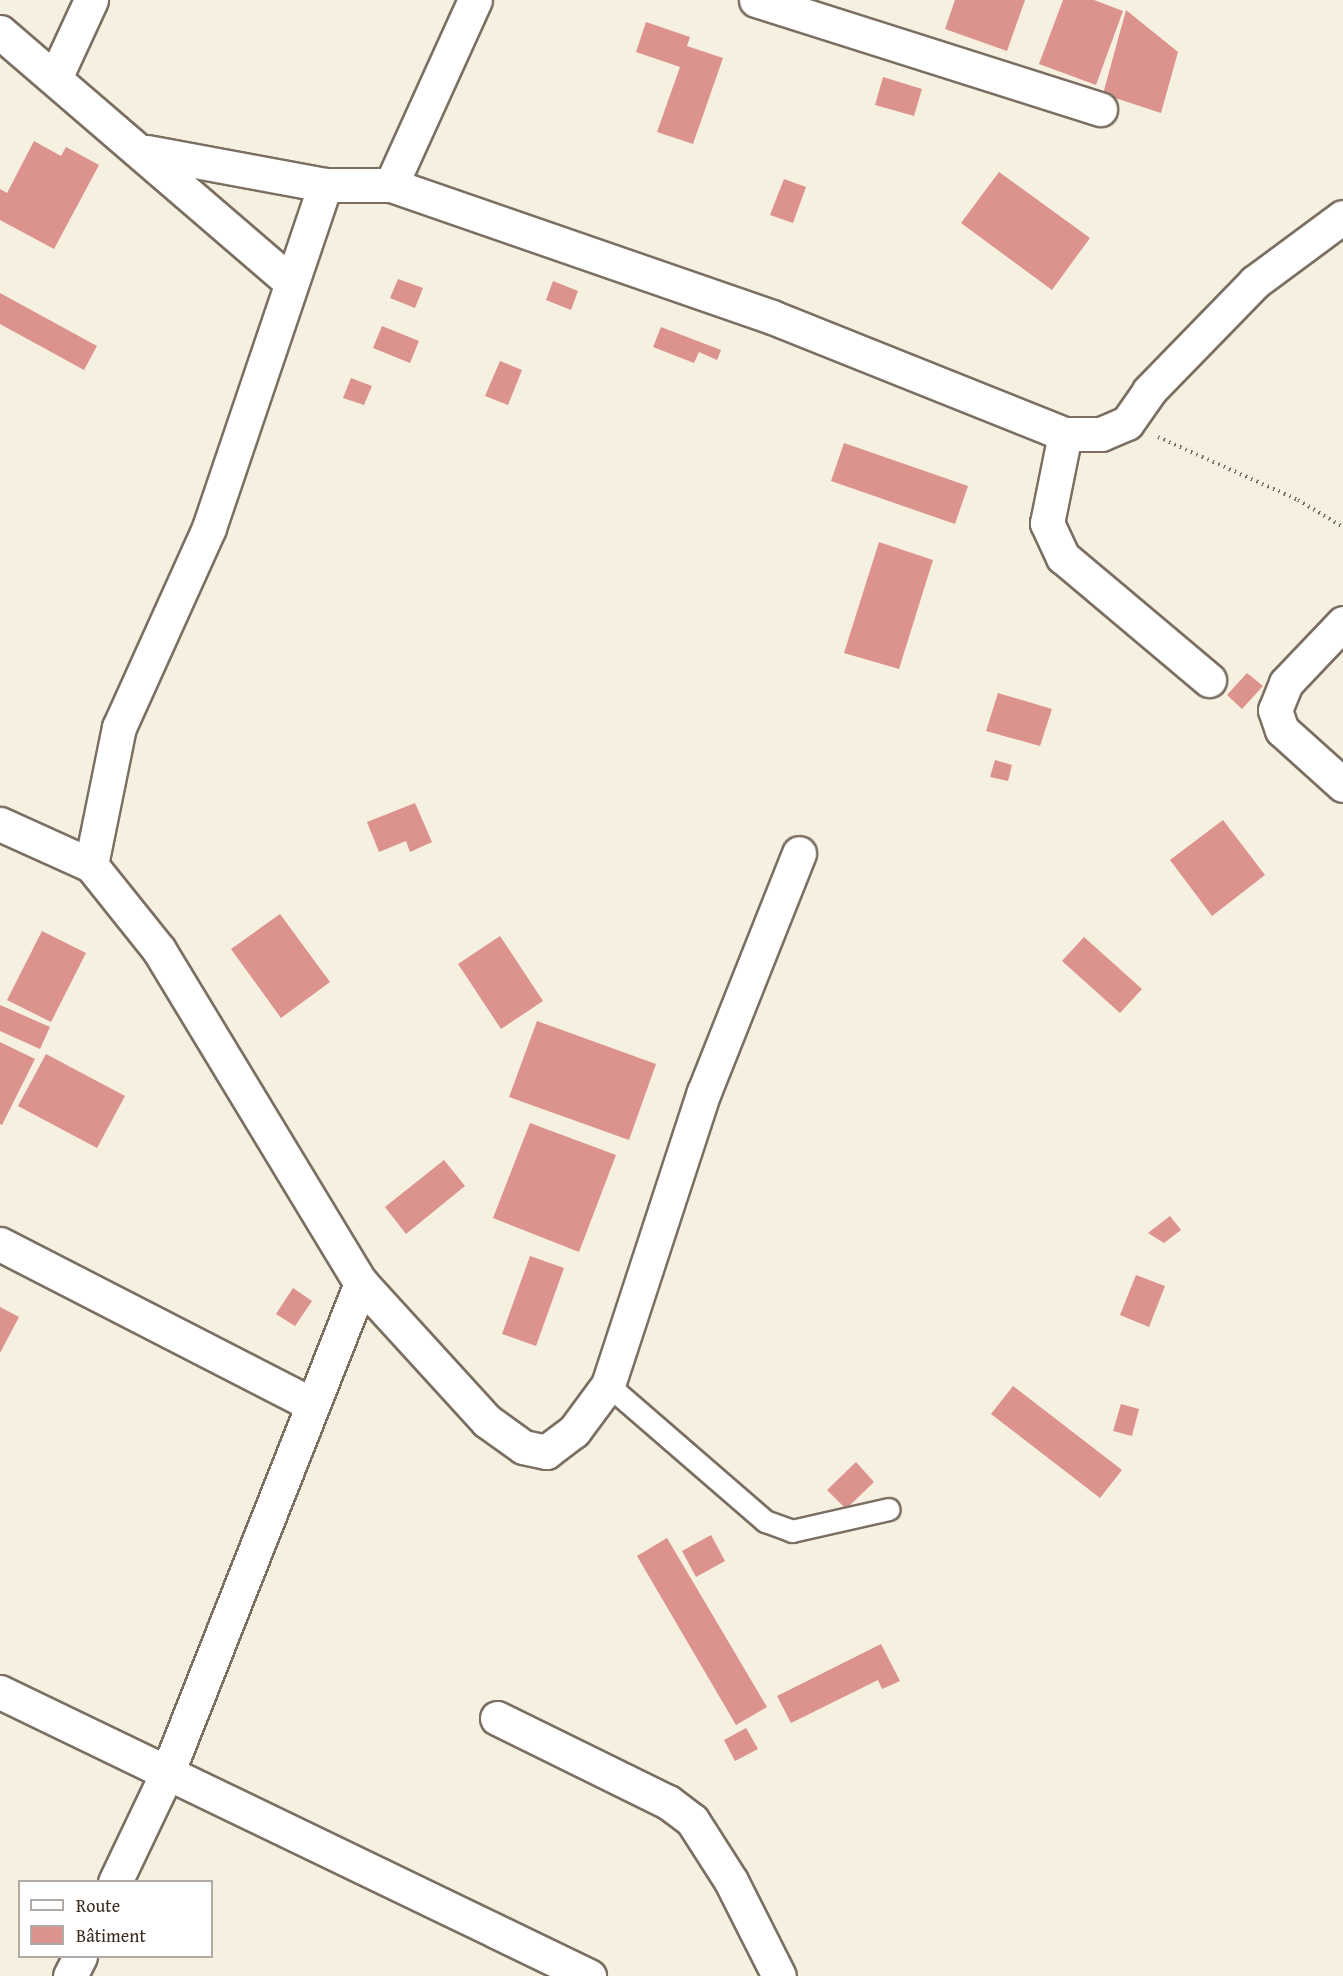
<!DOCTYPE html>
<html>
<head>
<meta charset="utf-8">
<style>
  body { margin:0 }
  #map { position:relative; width:1343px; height:1976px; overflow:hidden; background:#f6f0e1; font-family:"Gentium Book Plus",serif }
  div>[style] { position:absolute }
  .building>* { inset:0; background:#dc928d }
  .path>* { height:4px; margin-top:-2px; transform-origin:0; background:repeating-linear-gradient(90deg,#7c6f62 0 1.5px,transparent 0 6px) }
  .roads { filter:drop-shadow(2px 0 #7c6f62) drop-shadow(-2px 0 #7c6f62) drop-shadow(0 2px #7c6f62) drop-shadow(0 -2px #7c6f62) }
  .lane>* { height:21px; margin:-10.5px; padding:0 10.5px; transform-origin:10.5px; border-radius:10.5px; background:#fff }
  .street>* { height:33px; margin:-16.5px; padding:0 16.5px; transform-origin:16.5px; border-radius:16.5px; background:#fff }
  span { translate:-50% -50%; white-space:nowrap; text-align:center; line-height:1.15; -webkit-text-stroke:6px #fff; paint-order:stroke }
  .legend { position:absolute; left:18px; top:1880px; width:195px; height:78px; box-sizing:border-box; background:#fff; border:2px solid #b1aaa5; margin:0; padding:8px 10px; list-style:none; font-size:18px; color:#3b2a1e }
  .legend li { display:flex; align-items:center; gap:12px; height:30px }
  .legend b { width:30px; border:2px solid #b1aaa5 }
</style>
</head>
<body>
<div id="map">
  <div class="building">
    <div style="clip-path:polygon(955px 0,1025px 0,1007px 51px,945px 29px)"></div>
    <div style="clip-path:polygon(1063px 0,1094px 0,1123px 11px,1096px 85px,1039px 64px)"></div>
    <div style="clip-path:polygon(1126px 10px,1178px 52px,1161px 113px,1103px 94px)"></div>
    <div style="clip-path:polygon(646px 22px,690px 37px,687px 46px,723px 58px,693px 144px,657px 132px,680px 67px,636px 52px)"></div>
    <div style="clip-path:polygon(883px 77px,922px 89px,914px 116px,875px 105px)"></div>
    <div style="clip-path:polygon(34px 141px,61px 156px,66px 147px,99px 165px,54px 249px,0 220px,0 189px,7px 193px)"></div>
    <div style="clip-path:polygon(999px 172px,1090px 238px,1052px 290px,961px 223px)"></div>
    <div style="clip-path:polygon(784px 179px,806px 187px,793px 223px,770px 215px)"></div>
    <div style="clip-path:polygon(398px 279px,423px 288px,415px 308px,390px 298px)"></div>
    <div style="clip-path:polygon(553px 281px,578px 291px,571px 310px,546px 300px)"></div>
    <div style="clip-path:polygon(0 293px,97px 346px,84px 370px,0 324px)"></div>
    <div style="clip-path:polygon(382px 326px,419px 341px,410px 363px,373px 348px)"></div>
    <div style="clip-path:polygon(661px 327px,721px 350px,717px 360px,699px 352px,694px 363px,653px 347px)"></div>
    <div style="clip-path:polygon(500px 361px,522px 370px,508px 405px,485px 396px)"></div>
    <div style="clip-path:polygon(351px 378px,372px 386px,364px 405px,343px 398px)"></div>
    <div style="clip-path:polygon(844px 443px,968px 486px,955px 524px,831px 481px)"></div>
    <div style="clip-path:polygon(879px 542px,933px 560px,899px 669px,844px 653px)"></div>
    <div style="clip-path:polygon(1247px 673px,1263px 686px,1242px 709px,1227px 695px)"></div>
    <div style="clip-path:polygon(998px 693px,1052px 709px,1040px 746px,986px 731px)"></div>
    <div style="clip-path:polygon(995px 760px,1012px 765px,1008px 781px,990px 777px)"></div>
    <div style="clip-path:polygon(415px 803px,432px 842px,410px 852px,406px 841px,379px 852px,367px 822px)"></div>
    <div style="clip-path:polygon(1223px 820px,1265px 875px,1212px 916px,1170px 860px)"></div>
    <div style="clip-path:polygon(280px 914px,330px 982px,281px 1018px,231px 949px)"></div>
    <div style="clip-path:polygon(42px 931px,86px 953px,51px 1022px,7px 1000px)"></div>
    <div style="clip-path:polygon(500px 936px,543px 1001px,501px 1029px,458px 964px)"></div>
    <div style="clip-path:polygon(1084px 937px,1142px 989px,1120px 1013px,1062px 961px)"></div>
    <div style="clip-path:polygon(0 1005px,50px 1027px,40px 1049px,0 1031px)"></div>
    <div style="clip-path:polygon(537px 1021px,656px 1064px,629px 1140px,509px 1097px)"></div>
    <div style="clip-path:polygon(0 1042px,35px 1059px,2px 1125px,0 1124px)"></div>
    <div style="clip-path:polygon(46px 1054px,125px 1096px,97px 1148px,18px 1106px)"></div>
    <div style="clip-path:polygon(530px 1123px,616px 1155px,579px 1252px,493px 1218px)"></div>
    <div style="clip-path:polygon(444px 1160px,465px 1186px,406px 1234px,385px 1207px)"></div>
    <div style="clip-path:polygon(1170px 1216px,1181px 1230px,1164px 1243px,1148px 1233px)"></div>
    <div style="clip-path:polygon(530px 1256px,564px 1268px,536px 1346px,502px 1334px)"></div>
    <div style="clip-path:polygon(1136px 1275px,1165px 1286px,1149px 1327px,1120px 1315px)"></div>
    <div style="clip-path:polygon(293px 1288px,312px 1301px,295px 1326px,276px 1314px)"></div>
    <div style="clip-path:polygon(0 1307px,19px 1317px,0 1353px)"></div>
    <div style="clip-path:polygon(1013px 1386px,1122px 1470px,1100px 1498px,991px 1414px)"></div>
    <div style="clip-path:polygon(1121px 1404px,1139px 1409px,1132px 1436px,1113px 1431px)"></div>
    <div style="clip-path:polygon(856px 1462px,874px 1482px,846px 1509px,827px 1490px)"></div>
    <div style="clip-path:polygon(711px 1535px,725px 1561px,696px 1577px,682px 1551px)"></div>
    <div style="clip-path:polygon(667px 1538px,767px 1707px,736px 1725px,637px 1556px)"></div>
    <div style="clip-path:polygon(881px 1644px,900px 1681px,882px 1689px,878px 1680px,791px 1723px,777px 1696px)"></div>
    <div style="clip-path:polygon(746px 1728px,758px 1749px,735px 1761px,724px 1740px)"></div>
  </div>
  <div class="path">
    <div style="left:1158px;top:437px;width:154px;rotate:24.2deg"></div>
    <div style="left:1298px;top:500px;width:52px;rotate:31deg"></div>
  </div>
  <div class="roads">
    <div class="lane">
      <div style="left:608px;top:1385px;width:208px;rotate:40.9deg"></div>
      <div style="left:765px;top:1521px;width:29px;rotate:20deg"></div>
      <div style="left:792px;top:1531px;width:99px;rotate:-12.8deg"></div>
    </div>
    <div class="street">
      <div style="left:756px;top:0;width:361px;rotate:17.6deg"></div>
      <div style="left:0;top:32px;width:384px;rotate:40.7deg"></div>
      <div style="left:55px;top:78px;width:86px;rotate:-65.2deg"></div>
      <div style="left:147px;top:152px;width:181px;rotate:10.5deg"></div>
      <div style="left:325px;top:185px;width:66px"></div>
      <div style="left:391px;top:185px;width:403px;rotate:19.1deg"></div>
      <div style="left:772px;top:317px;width:315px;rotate:21.8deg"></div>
      <div style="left:1065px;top:434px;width:36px"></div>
      <div style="left:1101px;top:434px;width:28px;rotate:-23deg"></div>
      <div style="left:1127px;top:423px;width:39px;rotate:-55deg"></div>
      <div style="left:1149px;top:391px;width:152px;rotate:-45.8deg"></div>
      <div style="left:1255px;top:282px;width:109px;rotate:-36.5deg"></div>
      <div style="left:325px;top:185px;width:362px;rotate:108.7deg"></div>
      <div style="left:209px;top:528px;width:218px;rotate:114.3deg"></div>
      <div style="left:119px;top:727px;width:141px;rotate:101.5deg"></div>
      <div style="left:91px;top:865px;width:109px;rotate:51.3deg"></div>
      <div style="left:159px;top:950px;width:389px;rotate:58.8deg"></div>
      <div style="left:361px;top:1283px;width:187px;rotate:47.6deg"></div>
      <div style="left:487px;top:1421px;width:44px;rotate:35.8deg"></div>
      <div style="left:523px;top:1447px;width:24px;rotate:12deg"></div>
      <div style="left:546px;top:1452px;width:35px;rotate:-37deg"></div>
      <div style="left:574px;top:1431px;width:57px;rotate:-53.5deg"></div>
      <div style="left:608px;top:1385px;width:308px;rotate:-71.9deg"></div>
      <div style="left:704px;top:1092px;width:257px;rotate:-68.3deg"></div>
      <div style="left:391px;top:185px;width:203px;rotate:-65.6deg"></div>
      <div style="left:1065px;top:434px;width:91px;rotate:101.4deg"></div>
      <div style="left:1047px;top:523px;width:38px;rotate:65deg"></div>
      <div style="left:1063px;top:557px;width:191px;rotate:40.1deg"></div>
      <div style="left:1343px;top:623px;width:83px;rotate:133.5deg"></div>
      <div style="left:1286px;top:683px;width:29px;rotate:112deg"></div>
      <div style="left:1275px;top:710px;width:21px;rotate:71deg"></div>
      <div style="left:1282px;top:730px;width:82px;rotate:42deg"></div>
      <div style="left:0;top:824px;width:100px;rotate:24.3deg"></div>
      <div style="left:0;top:1244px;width:348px;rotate:27.2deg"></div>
      <div style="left:0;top:1692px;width:654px;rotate:25.74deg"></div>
      <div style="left:497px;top:1718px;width:191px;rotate:26.2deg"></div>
      <div style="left:668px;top:1802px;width:30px;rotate:37deg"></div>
      <div style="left:692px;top:1820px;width:72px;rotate:57.4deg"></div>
      <div style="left:731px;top:1881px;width:106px;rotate:63.2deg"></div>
      <div style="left:115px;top:1882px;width:123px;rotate:-64.5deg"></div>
      <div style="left:168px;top:1771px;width:525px;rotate:-68.42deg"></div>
      <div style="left:70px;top:1976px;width:22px;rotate:-63deg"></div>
    </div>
  </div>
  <ul class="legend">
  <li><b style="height:8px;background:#fff"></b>Route</li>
  <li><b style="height:16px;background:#dc928d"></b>Bâtiment</li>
  </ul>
</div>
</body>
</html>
